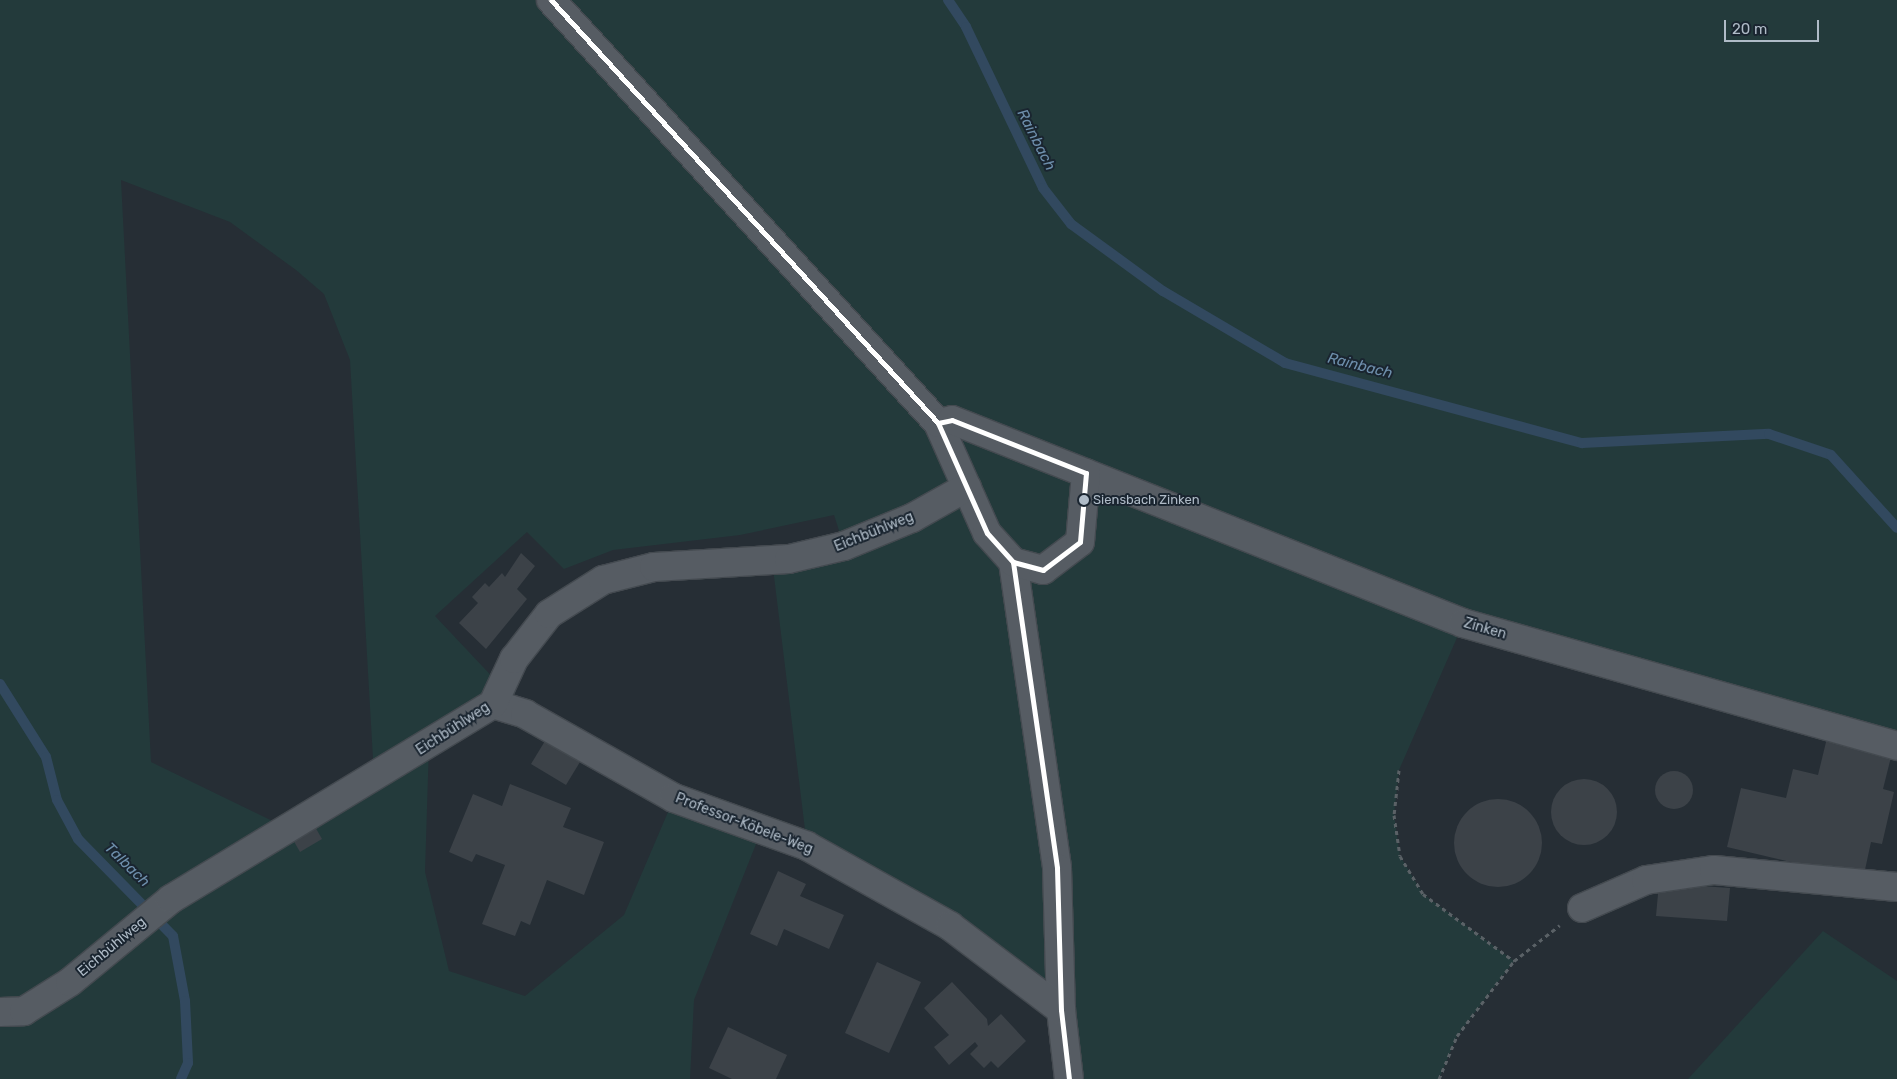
<!DOCTYPE html>
<html>
<head>
<meta charset="utf-8">
<style>
  body { margin:0 }
  #map { position:relative; width:1897px; height:1079px; overflow:hidden; background:#262e35; font-family:Rubik,sans-serif }
  div>[style] { position:absolute }
  .green>* { inset:0; background:#233a3b }
  .stream>* { height:10px; margin:-5px; padding:0 5px; transform-origin:5px; border-radius:5px; background:#32495f }
  .building>* { inset:0; background:#3c4248 }
  .round { border-radius:50% }
  .path>* { height:3px; margin-top:-1.5px; transform-origin:0; background:repeating-linear-gradient(90deg,#5a6166 0 4px,transparent 0 8px) }
  .roads { filter:drop-shadow(1px 0 #444a50) drop-shadow(-1px 0 #444a50) drop-shadow(0 1px #444a50) drop-shadow(0 -1px #444a50) }
  .minor>* { height:28px; margin:-14px; padding:0 14px; transform-origin:14px; border-radius:14px; background:#565c63 }
  .bus-1>* { height:5px; margin:-2.5px; padding:0 2.5px; transform-origin:2.5px; border-radius:2.5px; background:#fff }
  .dots>* { width:14px; height:14px; translate:-50% -50%; box-sizing:border-box; border:2px solid #1a2530; border-radius:50% }
  span { translate:-50% -50%; white-space:nowrap; text-align:center; line-height:1.15; -webkit-text-stroke:4px #1a2530; paint-order:stroke }
  .bus-label { font-size:13px; color:#afbbc7 }
  .left { translate:0 -50%; text-align:left }
  .street-label { font-size:14px; color:#afbbc7 }
  .water-label { font-size:15px; color:#6e8fac; font-style:italic }
  .scale { position:absolute; left:1724px; top:20px; width:95px; height:22px; box-sizing:border-box; border:2px solid #afbbc7; border-top:0; padding-left:6px; font-size:15px; line-height:18px; white-space:nowrap; color:#afbbc7; -webkit-text-stroke:4px #1a2530; paint-order:stroke }
</style>
</head>
<body>
<div id="map">
  <div class="green">
    <div style="clip-path:polygon(evenodd,0 0,1897px 0,1897px 746px,1463px 624px,1399px 770px,1394px 815px,1400px 856px,1423px 894px,1514px 961px,1457px 1036px,1439px 1079px,1069px 1079px,1061px 1010px,807px 846px,772px 560px,844px 546px,834px 515px,740px 535px,613px 550px,564px 569px,527px 532px,435px 616px,501px 686px,429px 745px,425px 872px,449px 971px,525px 996px,624px 915px,674px 798px,762px 829px,694px 1000px,690px 1079px,0 1079px,0 0,121px 180px,230px 222px,296px 270px,324px 294px,350px 360px,374px 776px,289px 829px,151px 762px,121px 180px)"></div>
    <div style="clip-path:polygon(1823px 931px,1897px 981px,1897px 1079px,1688px 1079px)"></div>
  </div>
  <div class="stream">
    <div style="left:948px;top:0;width:32px;rotate:56deg"></div>
    <div style="left:966px;top:27px;width:178px;rotate:64.4deg"></div>
    <div style="left:1043px;top:188px;width:46px;rotate:52.1deg"></div>
    <div style="left:1071px;top:224px;width:114px;rotate:36.1deg"></div>
    <div style="left:1163px;top:291px;width:142px;rotate:30.5deg"></div>
    <div style="left:1285px;top:363px;width:308px;rotate:15.1deg"></div>
    <div style="left:1582px;top:443px;width:187px;rotate:-2.8deg"></div>
    <div style="left:1769px;top:434px;width:65px;rotate:18.7deg"></div>
    <div style="left:1831px;top:455px;width:98px;rotate:47.9deg"></div>
    <div style="left:0;top:684px;width:86px;rotate:57.8deg"></div>
    <div style="left:46px;top:757px;width:44px;rotate:75.7deg"></div>
    <div style="left:57px;top:800px;width:44px;rotate:61.7deg"></div>
    <div style="left:78px;top:839px;width:136px;rotate:45.6deg"></div>
    <div style="left:173px;top:936px;width:66px;rotate:79.5deg"></div>
    <div style="left:185px;top:1001px;width:62px;rotate:87.2deg"></div>
    <div style="left:188px;top:1063px;width:17px;rotate:114deg"></div>
  </div>
  <div class="building">
    <div style="clip-path:polygon(521px 553px,535px 566px,517px 589px,527px 599px,486px 649px,459px 623px,478px 603px,472px 597px,485px 583px,489px 587px,502px 573px,505px 577px)"></div>
    <div style="clip-path:polygon(548px 736px,583px 757px,566px 785px,531px 764px)"></div>
    <div style="clip-path:polygon(1827px 738px,1892px 753px,1883px 789px,1894px 792px,1882px 844px,1871px 842px,1863px 879px,1727px 847px,1741px 788px,1786px 798px,1793px 769px,1818px 775px)"></div>
    <div class="round" style="left:1655px;top:771px;width:38px;height:38px"></div>
    <div class="round" style="left:1551px;top:779px;width:66px;height:66px"></div>
    <div style="clip-path:polygon(510px 784px,571px 808px,563px 827px,604px 842px,584px 895px,547px 880px,530px 925px,521px 921px,515px 936px,482px 924px,505px 865px,476px 854px,472px 862px,449px 852px,473px 794px,502px 806px)"></div>
    <div class="round" style="left:1454px;top:799px;width:88px;height:88px"></div>
    <div style="clip-path:polygon(314px 825px,322px 839px,300px 852px,292px 838px)"></div>
    <div style="clip-path:polygon(778px 871px,806px 884px,800px 896px,844px 915px,829px 949px,784px 929px,777px 946px,750px 934px)"></div>
    <div style="clip-path:polygon(1659px 883px,1730px 888px,1727px 921px,1656px 916px)"></div>
    <div style="clip-path:polygon(877px 962px,921px 982px,889px 1053px,845px 1033px)"></div>
    <div style="clip-path:polygon(952px 982px,987px 1019px,988px 1026px,1001px 1014px,1026px 1041px,998px 1068px,991px 1061px,984px 1068px,970px 1054px,978px 1046px,975px 1042px,949px 1065px,934px 1047px,949px 1035px,924px 1008px)"></div>
    <div style="clip-path:polygon(728px 1027px,787px 1055px,776px 1079px,732px 1079px,709px 1068px)"></div>
  </div>
  <div class="path">
    <div style="left:1399px;top:770px;width:45px;rotate:96.3deg"></div>
    <div style="left:1394px;top:815px;width:41px;rotate:81.7deg"></div>
    <div style="left:1400px;top:856px;width:44px;rotate:58.8deg"></div>
    <div style="left:1423px;top:894px;width:113px;rotate:36.4deg"></div>
    <div style="left:1439px;top:1079px;width:47px;rotate:-67.3deg"></div>
    <div style="left:1457px;top:1036px;width:94px;rotate:-52.8deg"></div>
    <div style="left:1514px;top:961px;width:58px;rotate:-38deg"></div>
  </div>
  <div class="roads">
    <div class="minor">
      <div style="left:551px;top:0;width:573px;rotate:47.54deg"></div>
      <div style="left:938px;top:423px;width:120px;rotate:66deg"></div>
      <div style="left:987px;top:533px;width:39px;rotate:48deg"></div>
      <div style="left:1013px;top:562px;width:309px;rotate:81.8deg"></div>
      <div style="left:1057px;top:868px;width:142px;rotate:88.4deg"></div>
      <div style="left:1061px;top:1010px;width:69px;rotate:83.4deg"></div>
      <div style="left:938px;top:423px;width:14px;rotate:-12deg"></div>
      <div style="left:952px;top:420px;width:550px;rotate:21.67deg"></div>
      <div style="left:1463px;top:623px;width:451px;rotate:15.8deg"></div>
      <div style="left:1013px;top:562px;width:31px;rotate:15deg"></div>
      <div style="left:1043px;top:570px;width:46px;rotate:-37.1deg"></div>
      <div style="left:1080px;top:542px;width:69px;rotate:-85deg"></div>
      <div style="left:493px;top:704px;width:34px;rotate:17deg"></div>
      <div style="left:525px;top:714px;width:171px;rotate:29.4deg"></div>
      <div style="left:674px;top:798px;width:141px;rotate:19.8deg"></div>
      <div style="left:807px;top:846px;width:164px;rotate:29.2deg"></div>
      <div style="left:950px;top:926px;width:139px;rotate:37.1deg"></div>
      <div style="left:1582px;top:908px;width:70px;rotate:-23.6deg"></div>
      <div style="left:1646px;top:880px;width:69px;rotate:-8.4deg"></div>
      <div style="left:1714px;top:870px;width:184px;rotate:5.3deg"></div>
      <div style="left:0;top:1012px;width:24px;rotate:-2deg"></div>
      <div style="left:24px;top:1011px;width:54px;rotate:-32.2deg"></div>
      <div style="left:70px;top:982px;width:131px;rotate:-39.4deg"></div>
      <div style="left:171px;top:899px;width:376px;rotate:-31.2deg"></div>
      <div style="left:493px;top:704px;width:50px;rotate:-65deg"></div>
      <div style="left:514px;top:659px;width:57px;rotate:-52.1deg"></div>
      <div style="left:549px;top:614px;width:64px;rotate:-32.2deg"></div>
      <div style="left:603px;top:580px;width:53px;rotate:-14.3deg"></div>
      <div style="left:654px;top:567px;width:135px;rotate:-3.4deg"></div>
      <div style="left:789px;top:559px;width:57px;rotate:-13.3deg"></div>
      <div style="left:844px;top:546px;width:74px;rotate:-22.4deg"></div>
      <div style="left:912px;top:518px;width:63px;rotate:-29.4deg"></div>
    </div>
  </div>
  <div class="bus-1">
    <div style="left:551px;top:0;width:573px;rotate:47.54deg"></div>
    <div style="left:938px;top:423px;width:120px;rotate:66deg"></div>
    <div style="left:987px;top:533px;width:39px;rotate:48deg"></div>
    <div style="left:1013px;top:562px;width:309px;rotate:81.8deg"></div>
    <div style="left:1057px;top:868px;width:142px;rotate:88.4deg"></div>
    <div style="left:1061px;top:1010px;width:69px;rotate:83.4deg"></div>
    <div style="left:938px;top:423px;width:14px;rotate:-12deg"></div>
    <div style="left:952px;top:420px;width:144px;rotate:21.6deg"></div>
    <div style="left:1086px;top:473px;width:69px;rotate:95deg"></div>
    <div style="left:1080px;top:542px;width:46px;rotate:142.9deg"></div>
    <div style="left:1043px;top:570px;width:31px;rotate:-165deg"></div>
  </div>
  <div class="dots">
    <div style="left:1084px;top:500px;background:#afbbc7"></div>
  </div>
  <div class="bus-label">
    <span class="left" style="left:1093px;top:500px">Siensbach Zinken</span>
  </div>
  <div class="street-label">
    <span style="left:874px;top:532px;rotate:-22deg">Eichbühlweg</span>
    <span style="left:1485px;top:629px;rotate:16deg">Zinken</span>
    <span style="left:453px;top:729px;rotate:-33deg">Eichbühlweg</span>
    <span style="left:744px;top:824px;rotate:21deg">Professor-Köbele-Weg</span>
    <span style="left:112px;top:947px;rotate:-40deg">Eichbühlweg</span>
  </div>
  <div class="water-label">
    <span style="left:1036px;top:140px;rotate:63deg">Rainbach</span>
    <span style="left:1360px;top:366px;rotate:14deg">Rainbach</span>
    <span style="left:127px;top:865px;rotate:44deg">Talbach</span>
  </div>
  <div class="scale">20 m</div>
</div>
</body>
</html>
